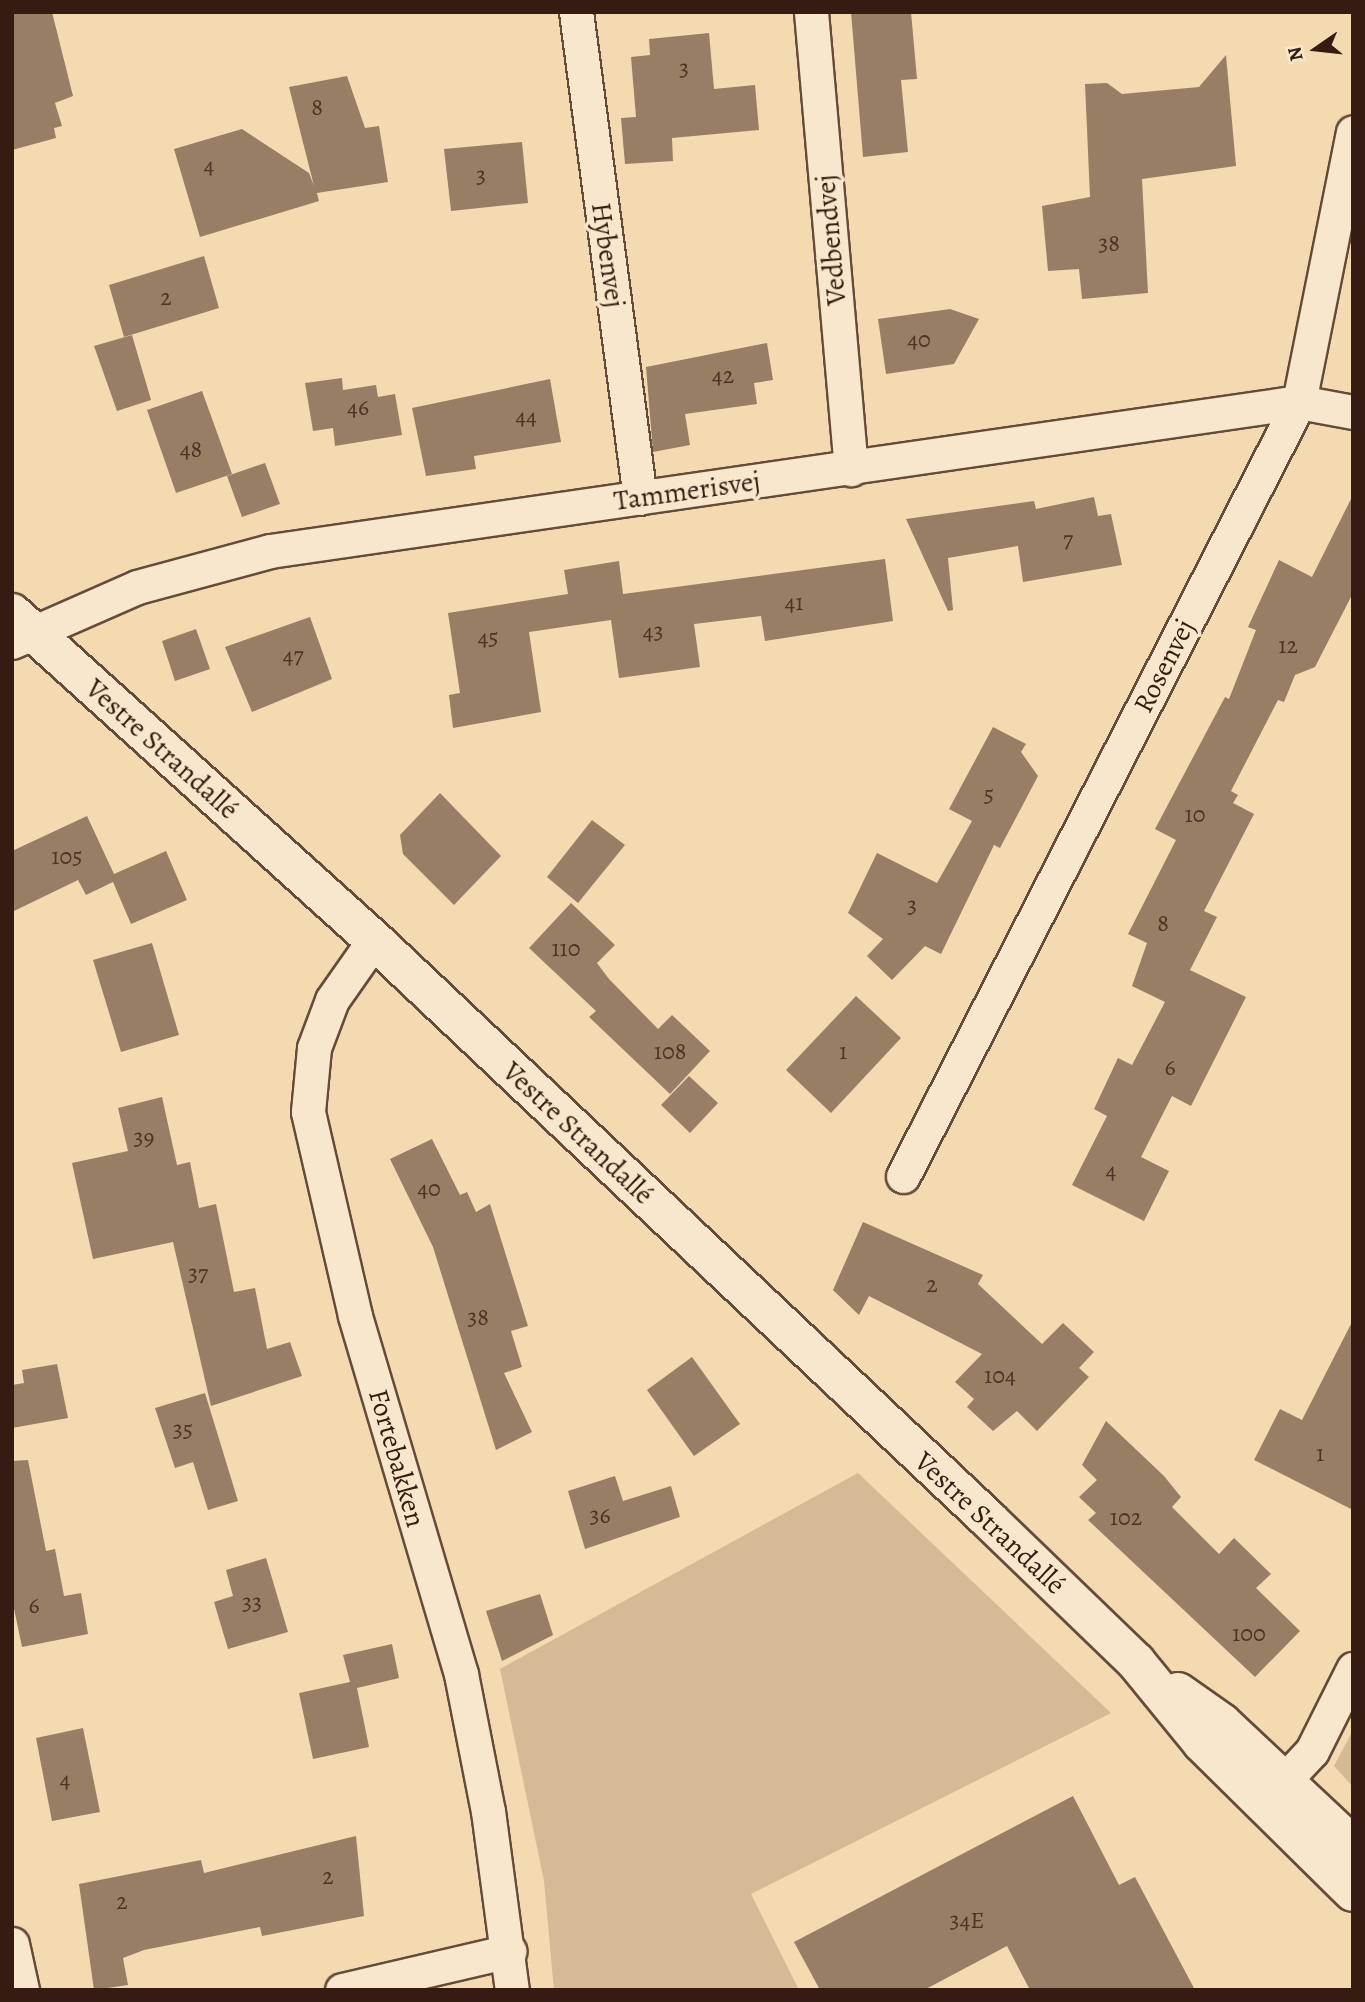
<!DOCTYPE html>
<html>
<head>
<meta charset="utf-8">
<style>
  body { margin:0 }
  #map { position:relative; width:1365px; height:2002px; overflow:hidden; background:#f4dab0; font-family:Alegreya,serif }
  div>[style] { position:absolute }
  .green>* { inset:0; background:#d4ba95 }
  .building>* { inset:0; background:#987e64 }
  .roads { filter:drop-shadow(2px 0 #654b39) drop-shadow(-2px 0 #654b39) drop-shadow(0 2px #654b39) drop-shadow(0 -2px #654b39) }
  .street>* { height:33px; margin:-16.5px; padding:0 16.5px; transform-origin:16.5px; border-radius:16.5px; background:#f8e7cc }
  .secondary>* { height:38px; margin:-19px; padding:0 19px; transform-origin:19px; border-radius:19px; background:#f8e7cc }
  span { translate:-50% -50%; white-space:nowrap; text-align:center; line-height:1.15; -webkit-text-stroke:7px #f8e7cc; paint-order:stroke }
  .number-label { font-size:24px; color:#4e3426 }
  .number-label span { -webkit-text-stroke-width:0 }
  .street-label { font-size:28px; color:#351b11 }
  .frame { position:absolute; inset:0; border:14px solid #351b11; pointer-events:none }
  .north { position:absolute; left:1281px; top:14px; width:70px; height:70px; -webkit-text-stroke:5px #f8e7cc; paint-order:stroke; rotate:256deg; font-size:19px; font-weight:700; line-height:28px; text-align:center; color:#351b11 }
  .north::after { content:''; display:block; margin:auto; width:24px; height:32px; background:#351b11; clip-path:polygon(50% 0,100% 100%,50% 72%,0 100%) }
</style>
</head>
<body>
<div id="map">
  <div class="green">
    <div style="clip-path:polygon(858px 1473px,1111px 1713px,751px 1894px,799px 1990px,554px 1990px,544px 1881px,500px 1669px)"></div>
    <div style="clip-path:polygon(1353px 1730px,1353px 1787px,1334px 1766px)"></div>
  </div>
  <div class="building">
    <div style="clip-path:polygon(12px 12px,52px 12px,73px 96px,55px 103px,62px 126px,54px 128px,56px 138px,12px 150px)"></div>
    <div style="clip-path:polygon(851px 12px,911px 12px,917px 79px,901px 80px,908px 152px,863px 157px)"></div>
    <div style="clip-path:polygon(709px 33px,714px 89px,755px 85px,759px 130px,672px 138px,673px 161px,625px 164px,621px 118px,636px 117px,631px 57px,650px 55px,649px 39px)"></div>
    <div style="clip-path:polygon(1226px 55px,1236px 166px,1142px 179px,1148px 293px,1082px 299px,1079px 269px,1048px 271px,1042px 206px,1090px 197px,1085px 84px,1107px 83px,1122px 94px,1199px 87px)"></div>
    <div style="clip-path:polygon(347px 76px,365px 128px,379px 126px,388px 182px,317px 193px,319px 201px,200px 237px,174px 149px,242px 129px,309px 173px,314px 186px,289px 87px)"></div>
    <div style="clip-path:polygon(522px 142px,528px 203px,451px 211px,444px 149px)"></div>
    <div style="clip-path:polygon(204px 256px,219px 308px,124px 337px,109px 285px)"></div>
    <div style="clip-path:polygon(950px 309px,979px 319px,954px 364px,886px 374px,878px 319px)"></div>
    <div style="clip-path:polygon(132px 335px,151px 400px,117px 411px,94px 346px)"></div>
    <div style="clip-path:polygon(767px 343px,773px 380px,754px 383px,757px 404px,685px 414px,690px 445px,653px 452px,646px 367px)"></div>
    <div style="clip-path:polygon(342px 378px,343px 390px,376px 385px,378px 397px,395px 394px,402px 435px,335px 446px,333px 428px,313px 431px,305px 383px)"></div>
    <div style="clip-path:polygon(550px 379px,561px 442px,474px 456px,476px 469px,426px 476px,412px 408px)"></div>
    <div style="clip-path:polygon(202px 391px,232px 474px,176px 493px,147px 410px)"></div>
    <div style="clip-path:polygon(265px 463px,280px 504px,242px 517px,227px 476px)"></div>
    <div style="clip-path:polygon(1353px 495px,1353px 593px,1315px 667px,1295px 675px,1284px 702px,1278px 700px,1231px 791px,1238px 795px,1233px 803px,1254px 814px,1204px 911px,1217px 917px,1190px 970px,1246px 997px,1191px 1106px,1172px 1096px,1141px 1157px,1169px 1171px,1144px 1221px,1072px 1185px,1107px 1116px,1094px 1109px,1118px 1058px,1132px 1065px,1165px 1002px,1132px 986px,1147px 943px,1128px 934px,1176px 840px,1155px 829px,1225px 697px,1229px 699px,1256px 630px,1248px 627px,1279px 560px,1312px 577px)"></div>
    <div style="clip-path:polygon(1094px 497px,1098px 516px,1111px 514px,1122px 565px,1023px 582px,1018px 546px,948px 558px,953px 610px,948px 611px,906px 519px,1034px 501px,1036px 509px)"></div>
    <div style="clip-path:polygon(885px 559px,893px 621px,765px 641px,761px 616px,694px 624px,700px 667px,619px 678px,611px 620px,529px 632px,541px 712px,453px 728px,449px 695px,460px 693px,448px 613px,568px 594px,564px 570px,619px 561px,623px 594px)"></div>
    <div style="clip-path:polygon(310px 617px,332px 679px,252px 712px,225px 647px)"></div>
    <div style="clip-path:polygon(196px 629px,210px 669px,175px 681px,162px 641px)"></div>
    <div style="clip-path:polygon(993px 727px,1026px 744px,1021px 752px,1038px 776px,1000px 848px,994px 845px,941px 954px,925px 946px,892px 980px,867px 956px,883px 939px,848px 913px,877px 853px,937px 883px,972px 821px,949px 809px)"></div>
    <div style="clip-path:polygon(440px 793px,501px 856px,454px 905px,403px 854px,400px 835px)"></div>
    <div style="clip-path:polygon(87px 816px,114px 874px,166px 851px,187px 900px,131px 924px,113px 882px,86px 895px,78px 880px,12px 912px,12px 851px)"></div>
    <div style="clip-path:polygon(592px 820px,625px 845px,578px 903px,547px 877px)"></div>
    <div style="clip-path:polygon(571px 903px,615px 945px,597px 963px,609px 979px,658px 1029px,672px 1015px,710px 1051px,670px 1094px,589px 1017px,596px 1011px,529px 948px)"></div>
    <div style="clip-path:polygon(152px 943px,179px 1035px,121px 1052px,93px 960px)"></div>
    <div style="clip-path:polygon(856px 996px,901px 1038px,831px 1113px,786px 1070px)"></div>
    <div style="clip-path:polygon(689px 1076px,718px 1103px,690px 1133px,661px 1105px)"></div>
    <div style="clip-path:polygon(162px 1097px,177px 1165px,190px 1162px,199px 1208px,216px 1204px,234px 1292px,255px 1288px,267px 1349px,290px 1342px,302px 1376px,211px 1406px,173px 1242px,93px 1259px,72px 1163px,128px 1151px,118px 1108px)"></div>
    <div style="clip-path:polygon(432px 1139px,460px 1195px,467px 1192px,476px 1212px,490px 1204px,528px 1326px,511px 1331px,522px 1367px,504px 1373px,532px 1432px,496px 1450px,433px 1247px,390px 1159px)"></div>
    <div style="clip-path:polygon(863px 1222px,983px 1275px,978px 1284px,1042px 1344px,1063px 1323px,1094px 1352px,1079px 1368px,1089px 1377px,1037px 1431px,1017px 1411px,993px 1431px,967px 1407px,974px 1399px,955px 1382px,982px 1354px,869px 1296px,859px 1315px,833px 1290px)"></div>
    <div style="clip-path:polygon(1353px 1320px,1353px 1510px,1254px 1460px,1280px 1409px,1302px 1420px)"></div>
    <div style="clip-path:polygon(692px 1357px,740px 1424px,694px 1456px,647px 1390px)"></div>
    <div style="clip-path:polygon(57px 1364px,68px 1418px,12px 1428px,12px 1385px,24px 1383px,22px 1370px)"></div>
    <div style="clip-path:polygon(205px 1393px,238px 1501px,208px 1510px,193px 1462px,175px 1468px,155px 1408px)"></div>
    <div style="clip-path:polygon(1106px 1421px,1164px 1476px,1181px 1497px,1172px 1507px,1219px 1554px,1234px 1538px,1271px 1574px,1256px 1588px,1300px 1631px,1255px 1677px,1088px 1520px,1096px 1513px,1079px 1497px,1097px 1480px,1082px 1465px)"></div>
    <div style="clip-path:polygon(28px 1460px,46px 1551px,55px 1549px,64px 1596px,81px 1593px,88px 1634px,22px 1647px,12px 1599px,12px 1461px)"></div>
    <div style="clip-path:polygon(615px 1476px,623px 1501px,671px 1486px,680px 1517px,585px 1549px,568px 1491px)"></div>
    <div style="clip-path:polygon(266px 1558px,288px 1632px,228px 1649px,214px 1602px,233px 1596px,226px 1570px)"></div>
    <div style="clip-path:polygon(540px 1594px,553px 1635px,502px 1661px,486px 1611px)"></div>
    <div style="clip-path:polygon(392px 1644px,399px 1678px,357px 1688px,369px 1747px,313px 1759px,299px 1693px,350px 1682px,343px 1655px)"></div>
    <div style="clip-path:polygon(83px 1728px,100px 1812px,52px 1821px,36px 1738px)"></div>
    <div style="clip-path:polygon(1073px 1796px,1119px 1885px,1135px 1877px,1195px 1990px,1030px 1990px,1007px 1946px,924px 1990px,820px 1990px,794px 1942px)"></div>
    <div style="clip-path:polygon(356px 1836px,364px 1916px,262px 1936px,260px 1927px,144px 1950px,123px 1958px,128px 1985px,94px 1990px,79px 1884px,201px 1860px,204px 1873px)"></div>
  </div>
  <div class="roads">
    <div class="street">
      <div style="left:576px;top:12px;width:490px;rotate:82.5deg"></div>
      <div style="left:811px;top:12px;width:459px;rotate:85deg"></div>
      <div style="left:12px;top:642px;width:137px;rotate:-23.7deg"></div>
      <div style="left:137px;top:587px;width:138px;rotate:-15.1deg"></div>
      <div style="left:270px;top:551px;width:1040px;rotate:-8.24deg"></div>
      <div style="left:1299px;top:402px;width:55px;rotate:10.5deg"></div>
      <div style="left:374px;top:940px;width:73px;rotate:125deg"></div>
      <div style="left:332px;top:1000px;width:51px;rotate:110.6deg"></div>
      <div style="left:314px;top:1048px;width:64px;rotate:95.4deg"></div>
      <div style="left:308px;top:1112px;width:209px;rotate:77deg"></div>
      <div style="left:355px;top:1316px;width:373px;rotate:73.5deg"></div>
      <div style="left:461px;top:1674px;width:140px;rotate:78.9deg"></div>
      <div style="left:488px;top:1811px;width:181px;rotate:82.4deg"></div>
      <div style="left:903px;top:1176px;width:869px;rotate:-62.9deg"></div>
      <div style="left:1299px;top:402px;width:275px;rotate:-78.7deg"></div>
      <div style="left:1266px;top:1800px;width:67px;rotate:-46.8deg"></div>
      <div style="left:1312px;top:1751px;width:92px;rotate:-63.4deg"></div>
      <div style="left:12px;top:1944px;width:47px;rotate:77.7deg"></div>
      <div style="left:342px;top:1990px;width:172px;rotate:-13.1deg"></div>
    </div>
    <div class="secondary">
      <div style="left:12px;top:613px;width:488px;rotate:42.1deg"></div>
      <div style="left:374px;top:940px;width:845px;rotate:43.32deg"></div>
      <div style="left:989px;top:1520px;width:204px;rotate:44deg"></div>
      <div style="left:1136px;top:1662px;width:104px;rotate:50.8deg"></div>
      <div style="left:1202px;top:1743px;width:212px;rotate:44.6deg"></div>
      <div style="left:1178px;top:1692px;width:54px;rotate:35.2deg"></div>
      <div style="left:1222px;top:1723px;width:180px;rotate:43.2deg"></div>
    </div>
  </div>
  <div class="number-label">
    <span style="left:684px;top:69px">3</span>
    <span style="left:317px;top:108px">8</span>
    <span style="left:209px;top:166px">4</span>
    <span style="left:481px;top:176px">3</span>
    <span style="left:1109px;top:244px">38</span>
    <span style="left:166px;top:298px">2</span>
    <span style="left:919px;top:340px">40</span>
    <span style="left:723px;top:376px">42</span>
    <span style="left:358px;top:408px">46</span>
    <span style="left:526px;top:417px">44</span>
    <span style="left:191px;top:450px">48</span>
    <span style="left:1068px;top:540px">7</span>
    <span style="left:794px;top:603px">41</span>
    <span style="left:653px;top:632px">43</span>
    <span style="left:488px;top:638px">45</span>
    <span style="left:1288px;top:646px">12</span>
    <span style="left:293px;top:656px">47</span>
    <span style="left:989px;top:795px">5</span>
    <span style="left:1195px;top:815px">10</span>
    <span style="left:67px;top:857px">105</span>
    <span style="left:912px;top:906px">3</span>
    <span style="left:1163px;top:924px">8</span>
    <span style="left:566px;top:949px">110</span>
    <span style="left:670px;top:1052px">108</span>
    <span style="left:843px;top:1052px">1</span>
    <span style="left:1170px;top:1068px">6</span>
    <span style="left:144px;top:1138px">39</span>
    <span style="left:1111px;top:1171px">4</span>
    <span style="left:429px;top:1189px">40</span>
    <span style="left:198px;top:1274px">37</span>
    <span style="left:932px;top:1285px">2</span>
    <span style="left:478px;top:1318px">38</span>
    <span style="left:1000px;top:1376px">104</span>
    <span style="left:183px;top:1430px">35</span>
    <span style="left:1320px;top:1454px">1</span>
    <span style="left:600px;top:1516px">36</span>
    <span style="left:1126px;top:1518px">102</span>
    <span style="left:252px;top:1603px">33</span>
    <span style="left:34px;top:1606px">6</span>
    <span style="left:1249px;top:1634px">100</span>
    <span style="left:65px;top:1780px">4</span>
    <span style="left:328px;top:1877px">2</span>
    <span style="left:122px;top:1902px">2</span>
    <span style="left:967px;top:1921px">34E</span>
  </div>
  <div class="street-label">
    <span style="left:831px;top:240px;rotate:-95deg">Vedbendvej</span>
    <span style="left:608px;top:255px;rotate:82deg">Hybenvej</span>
    <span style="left:687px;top:491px;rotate:-8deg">Tammerisvej</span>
    <span style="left:1164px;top:666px;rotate:-63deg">Rosenvej</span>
    <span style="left:162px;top:749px;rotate:42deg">Vestre Strandallé</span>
    <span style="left:578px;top:1133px;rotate:43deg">Vestre Strandallé</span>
    <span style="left:397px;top:1458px;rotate:74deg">Fortebakken</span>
    <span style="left:990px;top:1523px;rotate:43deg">Vestre Strandallé</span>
  </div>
  <div class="frame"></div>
  <div class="north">N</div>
</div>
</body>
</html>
